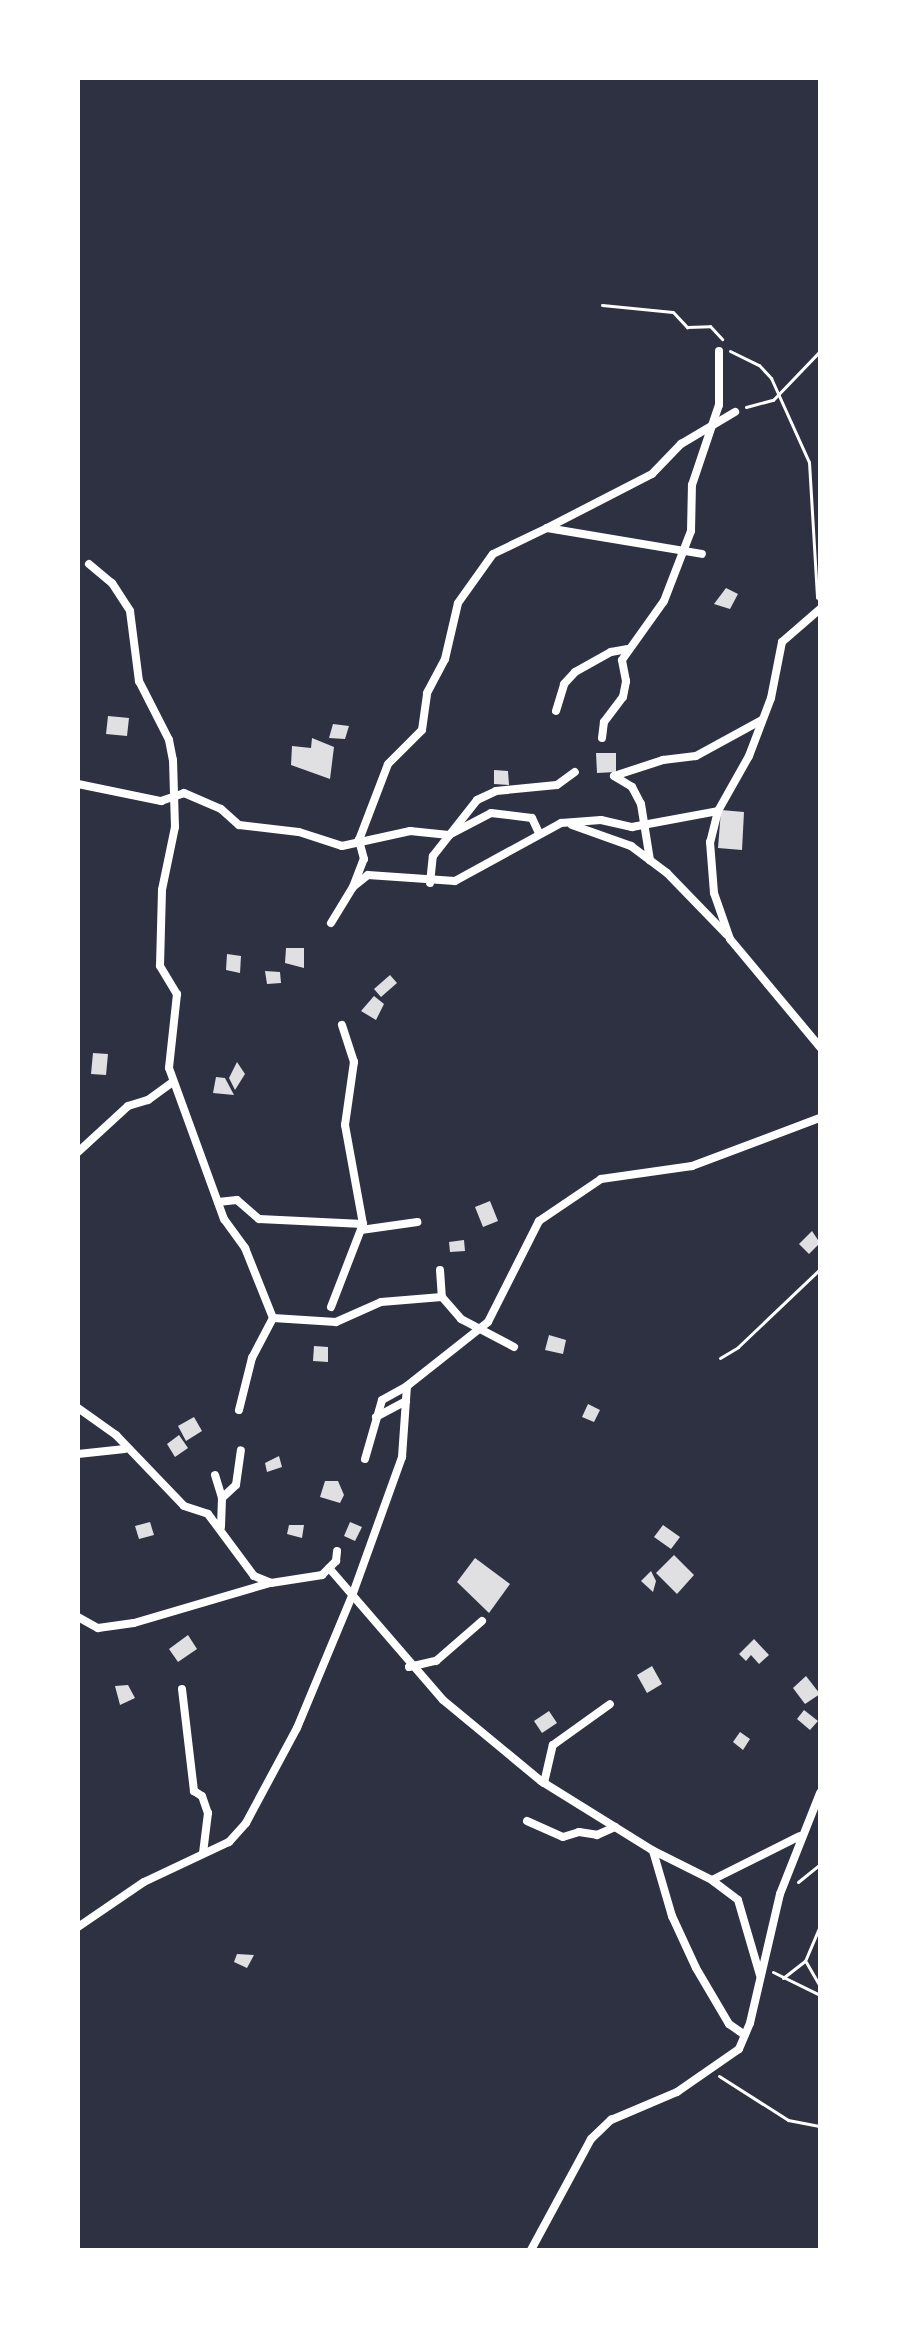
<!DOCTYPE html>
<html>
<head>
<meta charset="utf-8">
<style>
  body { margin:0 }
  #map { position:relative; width:898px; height:2328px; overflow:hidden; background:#2d3142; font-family:"Libre Baskerville",serif }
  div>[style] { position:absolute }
  .building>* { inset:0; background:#e0e0e3 }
  .path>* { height:3px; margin:-1.5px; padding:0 1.5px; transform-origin:1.5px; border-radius:1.5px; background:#fff }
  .minor>* { height:8px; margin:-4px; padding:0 4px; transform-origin:4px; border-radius:4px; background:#fff }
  span { translate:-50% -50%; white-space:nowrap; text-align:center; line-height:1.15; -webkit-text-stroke:6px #fff; paint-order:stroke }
  .frame { position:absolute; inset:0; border:80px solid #fff; pointer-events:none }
</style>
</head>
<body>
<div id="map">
  <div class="building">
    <div style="clip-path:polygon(726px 588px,738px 594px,730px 609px,714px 604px)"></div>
    <div style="clip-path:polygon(108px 716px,129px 718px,127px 736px,106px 734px)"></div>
    <div style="clip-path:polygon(333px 724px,349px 726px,345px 739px,329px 738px)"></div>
    <div style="clip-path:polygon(312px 738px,334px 747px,330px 779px,291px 765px,292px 746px,311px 748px)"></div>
    <div style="clip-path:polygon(596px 753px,616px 753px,616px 772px,597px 773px)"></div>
    <div style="clip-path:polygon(494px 770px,508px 771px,509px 785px,494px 784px)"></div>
    <div style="clip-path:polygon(721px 810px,744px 812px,742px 850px,718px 848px)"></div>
    <div style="clip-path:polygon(286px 948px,304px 948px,304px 968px,285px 963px)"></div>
    <div style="clip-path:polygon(227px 954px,241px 956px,240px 973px,226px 970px)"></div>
    <div style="clip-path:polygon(265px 971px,280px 972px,281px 983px,267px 984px)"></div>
    <div style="clip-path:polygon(390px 975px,397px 983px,381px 997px,374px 989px)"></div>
    <div style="clip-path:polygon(374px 996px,384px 1004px,376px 1020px,361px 1011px)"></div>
    <div style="clip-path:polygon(93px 1053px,108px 1054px,106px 1075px,91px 1074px)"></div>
    <div style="clip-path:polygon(237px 1062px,245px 1074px,235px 1090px,229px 1078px)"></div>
    <div style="clip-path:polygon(216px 1077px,225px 1078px,234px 1095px,213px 1093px)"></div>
    <div style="clip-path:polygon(490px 1201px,498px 1221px,483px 1227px,475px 1207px)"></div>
    <div style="clip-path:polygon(812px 1231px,820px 1243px,809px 1254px,799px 1244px)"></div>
    <div style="clip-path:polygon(464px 1240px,465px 1251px,450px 1252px,449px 1242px)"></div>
    <div style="clip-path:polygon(549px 1335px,566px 1340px,563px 1354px,545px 1350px)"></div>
    <div style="clip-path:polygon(314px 1346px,328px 1347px,328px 1362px,313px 1361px)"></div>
    <div style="clip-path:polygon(588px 1404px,600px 1410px,594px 1422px,582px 1417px)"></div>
    <div style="clip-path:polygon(194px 1417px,202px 1431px,186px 1441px,178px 1426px)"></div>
    <div style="clip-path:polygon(179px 1435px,188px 1448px,175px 1457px,167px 1444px)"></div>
    <div style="clip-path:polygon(279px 1456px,282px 1467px,267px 1472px,265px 1463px)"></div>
    <div style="clip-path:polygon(325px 1481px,338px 1481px,344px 1495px,340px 1503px,320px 1497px)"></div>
    <div style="clip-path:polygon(150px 1522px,154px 1535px,139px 1539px,135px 1526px)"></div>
    <div style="clip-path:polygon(350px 1522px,362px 1527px,355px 1541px,344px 1536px)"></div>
    <div style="clip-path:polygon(289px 1525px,304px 1525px,302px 1538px,287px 1534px)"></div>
    <div style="clip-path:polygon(663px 1525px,680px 1537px,671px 1549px,654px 1537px)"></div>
    <div style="clip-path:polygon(674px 1555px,694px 1575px,677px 1594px,656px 1573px)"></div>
    <div style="clip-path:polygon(475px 1558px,510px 1584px,489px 1613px,457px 1582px)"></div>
    <div style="clip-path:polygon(651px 1571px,656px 1581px,653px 1592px,641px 1581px)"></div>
    <div style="clip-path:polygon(188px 1635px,197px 1649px,178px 1662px,169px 1649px)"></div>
    <div style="clip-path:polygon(754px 1639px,769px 1655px,759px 1664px,751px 1655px,746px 1661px,739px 1654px)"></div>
    <div style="clip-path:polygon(652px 1666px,662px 1684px,647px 1693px,637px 1675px)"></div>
    <div style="clip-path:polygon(806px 1676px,820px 1694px,805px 1704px,793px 1688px)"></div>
    <div style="clip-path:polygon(128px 1685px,135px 1698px,120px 1705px,115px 1686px)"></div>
    <div style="clip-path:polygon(804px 1710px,818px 1721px,810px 1730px,797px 1719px)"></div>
    <div style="clip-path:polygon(549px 1711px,557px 1723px,542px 1733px,534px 1721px)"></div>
    <div style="clip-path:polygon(740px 1732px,750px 1739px,743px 1750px,733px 1742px)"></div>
    <div style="clip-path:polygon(237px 1954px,254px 1955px,247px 1968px,234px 1962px)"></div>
  </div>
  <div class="path">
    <div style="left:602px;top:305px;width:71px;rotate:5.6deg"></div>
    <div style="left:673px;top:312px;width:21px;rotate:47deg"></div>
    <div style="left:687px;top:327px;width:23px;rotate:-2deg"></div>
    <div style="left:710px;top:326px;width:18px;rotate:47deg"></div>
    <div style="left:730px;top:351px;width:32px;rotate:26deg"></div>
    <div style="left:759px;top:365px;width:18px;rotate:47deg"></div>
    <div style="left:771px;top:378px;width:92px;rotate:65.7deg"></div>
    <div style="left:809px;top:462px;width:136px;rotate:86.6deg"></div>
    <div style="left:746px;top:407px;width:28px;rotate:-15deg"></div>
    <div style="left:773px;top:400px;width:66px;rotate:-46.2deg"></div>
    <div style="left:720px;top:1358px;width:21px;rotate:-31deg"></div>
    <div style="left:738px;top:1347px;width:113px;rotate:-43.6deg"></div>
    <div style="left:798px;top:1882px;width:28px;rotate:-39deg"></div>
    <div style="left:806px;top:1962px;width:28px;rotate:60deg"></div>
    <div style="left:773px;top:1972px;width:52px;rotate:26.1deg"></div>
    <div style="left:783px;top:1978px;width:28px;rotate:-38deg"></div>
    <div style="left:805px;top:1961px;width:39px;rotate:-67deg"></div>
    <div style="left:719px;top:2076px;width:82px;rotate:32.5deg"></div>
    <div style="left:788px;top:2120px;width:33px;rotate:11deg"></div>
  </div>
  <div class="minor">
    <div style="left:547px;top:528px;width:118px;rotate:-27.2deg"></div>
    <div style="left:652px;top:474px;width:42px;rotate:-46deg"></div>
    <div style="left:681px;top:444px;width:63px;rotate:-30.7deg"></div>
    <div style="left:89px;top:564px;width:30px;rotate:40deg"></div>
    <div style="left:112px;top:583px;width:33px;rotate:57deg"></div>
    <div style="left:130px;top:611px;width:71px;rotate:82.7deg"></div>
    <div style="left:139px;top:681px;width:66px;rotate:63deg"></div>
    <div style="left:169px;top:740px;width:20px;rotate:79deg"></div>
    <div style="left:173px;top:760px;width:67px;rotate:88.3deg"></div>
    <div style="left:175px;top:827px;width:64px;rotate:101.7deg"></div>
    <div style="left:162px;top:890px;width:76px;rotate:91.5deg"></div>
    <div style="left:160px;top:966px;width:33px;rotate:59deg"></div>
    <div style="left:177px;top:994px;width:74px;rotate:96.2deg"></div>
    <div style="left:169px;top:1068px;width:161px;rotate:70deg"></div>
    <div style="left:224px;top:1219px;width:36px;rotate:54deg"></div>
    <div style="left:245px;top:1248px;width:75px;rotate:68.2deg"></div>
    <div style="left:820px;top:609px;width:50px;rotate:139deg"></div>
    <div style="left:782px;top:642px;width:57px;rotate:101.1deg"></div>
    <div style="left:771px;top:698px;width:62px;rotate:110.8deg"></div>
    <div style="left:749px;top:756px;width:63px;rotate:119.4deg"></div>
    <div style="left:718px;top:811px;width:32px;rotate:104deg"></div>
    <div style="left:710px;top:842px;width:51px;rotate:85.5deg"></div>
    <div style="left:714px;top:893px;width:49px;rotate:70.8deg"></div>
    <div style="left:730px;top:939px;width:141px;rotate:50.2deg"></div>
    <div style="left:556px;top:711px;width:28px;rotate:-73deg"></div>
    <div style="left:564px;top:684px;width:16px;rotate:-47deg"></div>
    <div style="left:575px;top:672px;width:41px;rotate:-29.1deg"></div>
    <div style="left:611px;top:652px;width:17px;rotate:-10deg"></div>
    <div style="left:602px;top:738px;width:16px;rotate:-83deg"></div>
    <div style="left:604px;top:722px;width:31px;rotate:-53deg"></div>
    <div style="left:623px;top:697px;width:16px;rotate:-79deg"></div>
    <div style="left:626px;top:681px;width:21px;rotate:-101deg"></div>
    <div style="left:622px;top:660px;width:72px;rotate:-54.6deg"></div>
    <div style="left:664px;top:601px;width:75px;rotate:-68.9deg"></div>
    <div style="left:691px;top:531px;width:46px;rotate:-88.8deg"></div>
    <div style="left:692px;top:485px;width:84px;rotate:-71.4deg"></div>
    <div style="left:719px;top:405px;width:54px;rotate:-90deg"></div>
    <div style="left:614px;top:776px;width:52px;rotate:-18.1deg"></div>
    <div style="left:663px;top:760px;width:33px;rotate:-7deg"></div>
    <div style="left:696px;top:756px;width:75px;rotate:-28.6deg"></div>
    <div style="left:614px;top:776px;width:21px;rotate:31deg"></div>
    <div style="left:632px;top:787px;width:19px;rotate:62deg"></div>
    <div style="left:641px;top:804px;width:57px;rotate:80.9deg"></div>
    <div style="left:78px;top:784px;width:85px;rotate:11.6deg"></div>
    <div style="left:161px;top:801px;width:24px;rotate:-19deg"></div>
    <div style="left:184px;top:793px;width:40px;rotate:23.4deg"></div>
    <div style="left:221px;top:809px;width:24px;rotate:42deg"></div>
    <div style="left:239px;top:825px;width:60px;rotate:6.7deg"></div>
    <div style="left:299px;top:832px;width:45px;rotate:18deg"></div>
    <div style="left:342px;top:846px;width:70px;rotate:-12.4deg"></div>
    <div style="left:410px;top:831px;width:39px;rotate:6deg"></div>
    <div style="left:449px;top:835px;width:47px;rotate:-27.6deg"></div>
    <div style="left:491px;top:813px;width:41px;rotate:7deg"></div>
    <div style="left:532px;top:818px;width:14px;rotate:65deg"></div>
    <div style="left:572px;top:825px;width:63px;rotate:19.6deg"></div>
    <div style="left:631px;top:846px;width:45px;rotate:36.9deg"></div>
    <div style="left:667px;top:873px;width:86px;rotate:45.9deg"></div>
    <div style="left:430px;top:883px;width:27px;rotate:-84deg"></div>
    <div style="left:433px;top:856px;width:71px;rotate:-51.8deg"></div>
    <div style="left:477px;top:800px;width:21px;rotate:-25deg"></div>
    <div style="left:496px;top:791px;width:61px;rotate:-5.6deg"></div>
    <div style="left:557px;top:785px;width:22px;rotate:-36deg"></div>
    <div style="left:353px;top:887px;width:30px;rotate:-69deg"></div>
    <div style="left:364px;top:859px;width:20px;rotate:-105deg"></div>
    <div style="left:359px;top:840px;width:81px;rotate:-69.1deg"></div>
    <div style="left:388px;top:764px;width:48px;rotate:-45deg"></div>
    <div style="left:422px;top:730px;width:37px;rotate:-82deg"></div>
    <div style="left:427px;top:693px;width:38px;rotate:-62deg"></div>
    <div style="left:445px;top:659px;width:57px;rotate:-76.9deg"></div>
    <div style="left:458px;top:603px;width:60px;rotate:-54.5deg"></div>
    <div style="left:493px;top:554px;width:60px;rotate:-25.7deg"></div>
    <div style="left:547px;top:528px;width:157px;rotate:9.5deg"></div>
    <div style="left:331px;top:923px;width:42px;rotate:-58.6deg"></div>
    <div style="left:353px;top:887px;width:19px;rotate:-39deg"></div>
    <div style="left:368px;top:875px;width:87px;rotate:3.9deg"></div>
    <div style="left:455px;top:881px;width:121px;rotate:-28.7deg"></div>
    <div style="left:561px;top:823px;width:40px;rotate:-4.3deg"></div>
    <div style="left:601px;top:820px;width:32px;rotate:13deg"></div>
    <div style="left:632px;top:827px;width:87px;rotate:-10.5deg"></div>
    <div style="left:78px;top:1152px;width:68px;rotate:-42.6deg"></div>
    <div style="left:128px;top:1106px;width:21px;rotate:-17deg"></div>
    <div style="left:148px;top:1100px;width:31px;rotate:-36deg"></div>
    <div style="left:218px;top:1202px;width:19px;rotate:-6deg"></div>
    <div style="left:237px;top:1200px;width:29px;rotate:41deg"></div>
    <div style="left:259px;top:1219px;width:104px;rotate:2.8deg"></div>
    <div style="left:361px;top:1230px;width:57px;rotate:-8.1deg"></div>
    <div style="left:440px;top:1270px;width:27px;rotate:86deg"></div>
    <div style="left:331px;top:1307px;width:89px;rotate:-68.9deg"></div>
    <div style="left:363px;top:1224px;width:101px;rotate:-100.3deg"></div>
    <div style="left:345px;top:1125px;width:64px;rotate:-81.9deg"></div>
    <div style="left:354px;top:1062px;width:39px;rotate:-108deg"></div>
    <div style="left:78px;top:1408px;width:47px;rotate:35.4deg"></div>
    <div style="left:116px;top:1435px;width:98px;rotate:46.2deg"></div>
    <div style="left:184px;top:1506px;width:25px;rotate:18deg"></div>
    <div style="left:208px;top:1514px;width:77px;rotate:53.4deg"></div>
    <div style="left:254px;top:1576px;width:18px;rotate:22deg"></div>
    <div style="left:271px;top:1583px;width:52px;rotate:-8.9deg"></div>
    <div style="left:322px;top:1575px;width:20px;rotate:-45deg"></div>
    <div style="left:336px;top:1561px;width:10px;rotate:-84deg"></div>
    <div style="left:239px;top:1410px;width:54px;rotate:-76deg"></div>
    <div style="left:252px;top:1358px;width:45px;rotate:-62.3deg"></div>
    <div style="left:273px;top:1318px;width:63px;rotate:3.6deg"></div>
    <div style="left:336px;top:1322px;width:49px;rotate:-24deg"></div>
    <div style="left:381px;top:1302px;width:61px;rotate:-4.7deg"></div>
    <div style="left:442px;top:1297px;width:29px;rotate:49deg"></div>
    <div style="left:461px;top:1319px;width:60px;rotate:27.8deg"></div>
    <div style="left:376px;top:1417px;width:34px;rotate:-28deg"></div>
    <div style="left:78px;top:1454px;width:47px;rotate:-6.1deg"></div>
    <div style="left:365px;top:1459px;width:61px;rotate:-73.9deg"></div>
    <div style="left:382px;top:1400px;width:29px;rotate:-29deg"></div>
    <div style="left:215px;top:1475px;width:24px;rotate:73deg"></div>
    <div style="left:222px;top:1498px;width:29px;rotate:92deg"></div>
    <div style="left:222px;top:1498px;width:19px;rotate:-43deg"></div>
    <div style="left:236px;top:1485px;width:35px;rotate:-82deg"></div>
    <div style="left:329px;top:1568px;width:174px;rotate:49.2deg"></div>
    <div style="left:443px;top:1700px;width:127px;rotate:39.6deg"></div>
    <div style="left:541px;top:1781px;width:131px;rotate:31.9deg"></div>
    <div style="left:652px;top:1850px;width:67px;rotate:26.6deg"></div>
    <div style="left:712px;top:1880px;width:98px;rotate:-26.6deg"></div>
    <div style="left:78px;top:1617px;width:23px;rotate:29deg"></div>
    <div style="left:98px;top:1628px;width:36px;rotate:-8deg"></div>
    <div style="left:134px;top:1623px;width:142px;rotate:-16.4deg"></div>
    <div style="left:409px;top:1667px;width:28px;rotate:-13deg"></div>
    <div style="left:436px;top:1661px;width:61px;rotate:-41deg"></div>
    <div style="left:182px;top:1689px;width:103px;rotate:83.3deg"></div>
    <div style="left:194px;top:1791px;width:9px;rotate:32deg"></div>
    <div style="left:202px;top:1796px;width:18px;rotate:71deg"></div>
    <div style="left:208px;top:1813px;width:40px;rotate:97.1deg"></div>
    <div style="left:544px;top:1783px;width:39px;rotate:-77deg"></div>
    <div style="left:553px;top:1745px;width:70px;rotate:-35.7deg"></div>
    <div style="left:527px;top:1821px;width:39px;rotate:24deg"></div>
    <div style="left:563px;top:1837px;width:17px;rotate:-17deg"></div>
    <div style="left:579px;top:1832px;width:18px;rotate:9deg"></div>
    <div style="left:597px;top:1835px;width:20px;rotate:-24deg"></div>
    <div style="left:653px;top:1851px;width:68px;rotate:73.7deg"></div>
    <div style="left:672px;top:1916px;width:57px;rotate:65.2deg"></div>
    <div style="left:696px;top:1968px;width:65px;rotate:59.5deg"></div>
    <div style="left:729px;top:2024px;width:19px;rotate:35deg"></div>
    <div style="left:713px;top:1881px;width:31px;rotate:37deg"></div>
    <div style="left:738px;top:1900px;width:78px;rotate:73.7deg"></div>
    <div style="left:78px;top:1927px;width:80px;rotate:-34.3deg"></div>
    <div style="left:144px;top:1882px;width:94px;rotate:-25.2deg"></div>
    <div style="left:229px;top:1842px;width:25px;rotate:-48deg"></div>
    <div style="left:246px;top:1823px;width:108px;rotate:-61.8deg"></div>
    <div style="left:297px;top:1728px;width:143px;rotate:-67.4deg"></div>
    <div style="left:352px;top:1596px;width:148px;rotate:-70.2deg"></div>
    <div style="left:402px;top:1457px;width:71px;rotate:-86deg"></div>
    <div style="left:407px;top:1386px;width:103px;rotate:-38.3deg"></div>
    <div style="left:488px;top:1322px;width:113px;rotate:-63.2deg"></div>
    <div style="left:539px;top:1221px;width:75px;rotate:-34.1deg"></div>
    <div style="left:601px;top:1179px;width:92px;rotate:-8.1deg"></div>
    <div style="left:692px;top:1166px;width:137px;rotate:-20.6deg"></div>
    <div style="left:531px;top:2250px;width:126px;rotate:-61.6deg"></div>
    <div style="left:591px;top:2139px;width:28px;rotate:-44deg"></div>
    <div style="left:611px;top:2120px;width:72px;rotate:-23deg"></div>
    <div style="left:677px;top:2092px;width:75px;rotate:-34.7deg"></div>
    <div style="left:739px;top:2049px;width:28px;rotate:-67deg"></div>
    <div style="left:750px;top:2023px;width:132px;rotate:-76.9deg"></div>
    <div style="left:780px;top:1894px;width:109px;rotate:-68.4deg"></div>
  </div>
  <div class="frame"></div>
</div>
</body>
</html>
